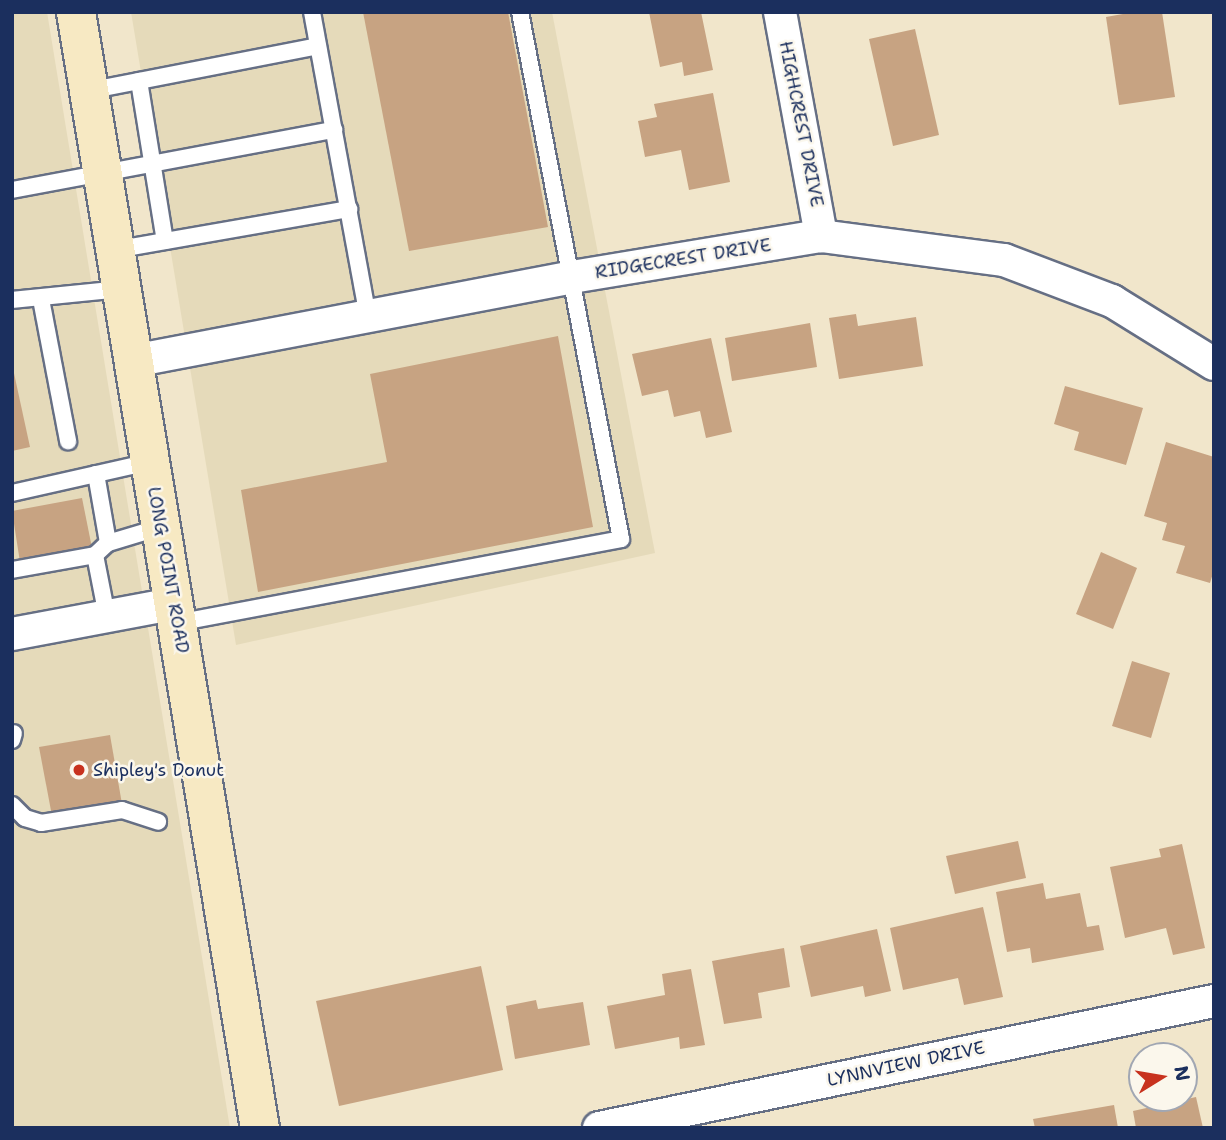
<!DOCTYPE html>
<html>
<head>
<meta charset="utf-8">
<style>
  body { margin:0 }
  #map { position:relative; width:1226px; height:1140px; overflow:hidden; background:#f1e6cb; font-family:"Shantell Sans",sans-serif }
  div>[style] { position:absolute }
  .built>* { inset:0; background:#e5daba }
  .building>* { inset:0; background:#c7a382 }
  .roads { filter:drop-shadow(2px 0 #666f84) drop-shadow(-2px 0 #666f84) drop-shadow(0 2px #666f84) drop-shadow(0 -2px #666f84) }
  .service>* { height:16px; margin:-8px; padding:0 8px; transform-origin:8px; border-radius:8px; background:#fff }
  .minor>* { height:32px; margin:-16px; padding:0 16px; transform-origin:16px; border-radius:16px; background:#fff }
  .secondary>* { height:38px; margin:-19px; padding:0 19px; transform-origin:19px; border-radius:19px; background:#f7e9c3 }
  .dots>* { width:19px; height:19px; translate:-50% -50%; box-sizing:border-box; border:4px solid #fbf7ec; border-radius:50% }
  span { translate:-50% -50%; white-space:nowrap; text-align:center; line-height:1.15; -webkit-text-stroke:5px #fbf7ec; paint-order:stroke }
  .street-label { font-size:18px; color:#1b2f5e }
  .poi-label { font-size:18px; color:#1b2f5e }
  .left { translate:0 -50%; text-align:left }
  .frame { position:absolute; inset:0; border:14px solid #1b2f5e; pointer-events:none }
  .north { position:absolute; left:1128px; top:1042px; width:70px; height:70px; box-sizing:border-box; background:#fbf7ec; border:2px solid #a1a7b3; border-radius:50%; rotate:79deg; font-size:19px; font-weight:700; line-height:28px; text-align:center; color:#1b2f5e }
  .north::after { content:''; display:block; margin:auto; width:24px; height:32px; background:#c8321e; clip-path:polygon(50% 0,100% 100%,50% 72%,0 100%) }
</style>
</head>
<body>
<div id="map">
  <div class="built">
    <div style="clip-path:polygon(12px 12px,47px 12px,230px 1128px,12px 1128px)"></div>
    <div style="clip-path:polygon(131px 12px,552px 12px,655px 553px,236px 645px)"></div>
  </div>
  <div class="building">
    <div style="clip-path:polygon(363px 12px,508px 12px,548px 227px,409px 251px)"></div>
    <div style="clip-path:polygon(649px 12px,701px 12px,713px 70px,684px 76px,682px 62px,660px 67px)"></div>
    <div style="clip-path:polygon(1134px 12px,1162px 12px,1175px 97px,1119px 105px,1106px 17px)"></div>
    <div style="clip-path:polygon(915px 29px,939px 135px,893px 146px,869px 39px)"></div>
    <div style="clip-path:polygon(713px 93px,730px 182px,689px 190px,681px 150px,645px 157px,638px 121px,657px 117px,654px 104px)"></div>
    <div style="clip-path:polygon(856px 314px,858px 326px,916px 317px,923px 366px,839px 379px,829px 318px)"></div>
    <div style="clip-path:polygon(810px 323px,817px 367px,732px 381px,725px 338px)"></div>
    <div style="clip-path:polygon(558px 336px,593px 527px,258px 592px,241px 490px,387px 462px,370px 374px)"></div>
    <div style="clip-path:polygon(711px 338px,732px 432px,706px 438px,700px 411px,674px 417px,668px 390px,642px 396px,632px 354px)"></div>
    <div style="clip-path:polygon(12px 364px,30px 447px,12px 451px)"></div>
    <div style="clip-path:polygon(1065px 386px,1143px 408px,1126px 465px,1074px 450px,1079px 432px,1054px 424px)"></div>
    <div style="clip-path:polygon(1166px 442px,1214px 457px,1214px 570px,1210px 583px,1176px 573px,1185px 546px,1162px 540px,1167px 523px,1144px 516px)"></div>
    <div style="clip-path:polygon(82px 498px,92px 548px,20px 562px,12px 511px)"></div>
    <div style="clip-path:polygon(1101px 552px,1137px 568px,1113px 629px,1076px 614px)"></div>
    <div style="clip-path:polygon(1132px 661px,1170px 673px,1151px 738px,1112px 726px)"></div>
    <div style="clip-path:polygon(110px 735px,122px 804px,52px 816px,39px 747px)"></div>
    <div style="clip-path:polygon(1018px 841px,1026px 878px,955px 894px,946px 856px)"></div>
    <div style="clip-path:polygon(1182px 844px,1205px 948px,1173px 955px,1166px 928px,1125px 938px,1110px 867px,1161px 857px,1159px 849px)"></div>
    <div style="clip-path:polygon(1043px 883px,1046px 899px,1080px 893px,1087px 927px,1099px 925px,1104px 950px,1032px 963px,1030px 948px,1007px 952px,996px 892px)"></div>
    <div style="clip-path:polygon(983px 907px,1003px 997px,964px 1005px,958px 978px,903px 990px,890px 928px)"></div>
    <div style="clip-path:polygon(877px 929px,891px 991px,865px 997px,863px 986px,811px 997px,800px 946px)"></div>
    <div style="clip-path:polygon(784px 948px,790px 987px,758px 993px,762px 1018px,724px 1024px,712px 961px)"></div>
    <div style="clip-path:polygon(481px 966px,503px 1070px,339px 1106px,316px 1001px)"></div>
    <div style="clip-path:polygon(691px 969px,705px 1045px,680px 1049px,679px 1037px,615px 1049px,607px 1006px,665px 995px,662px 974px)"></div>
    <div style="clip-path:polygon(536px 1000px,538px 1009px,583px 1002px,590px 1045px,515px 1059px,506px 1006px)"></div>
    <div style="clip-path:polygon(1196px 1097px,1203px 1128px,1136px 1128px,1133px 1111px)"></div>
    <div style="clip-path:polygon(1114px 1105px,1118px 1128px,1035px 1128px,1033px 1119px)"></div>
  </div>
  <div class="roads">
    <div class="service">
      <div style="left:312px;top:12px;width:309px;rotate:79.6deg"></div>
      <div style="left:139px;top:81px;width:162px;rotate:80.8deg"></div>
      <div style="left:87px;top:91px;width:235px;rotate:-11deg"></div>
      <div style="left:12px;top:190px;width:328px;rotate:-10.6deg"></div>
      <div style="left:114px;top:250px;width:239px;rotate:-9.9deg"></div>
      <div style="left:41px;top:299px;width:145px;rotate:79.2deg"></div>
      <div style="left:12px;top:300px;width:109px;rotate:-5.8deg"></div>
      <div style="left:96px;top:474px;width:70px;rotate:80.1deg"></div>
      <div style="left:12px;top:493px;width:141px;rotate:-12.7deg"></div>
      <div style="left:95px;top:555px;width:62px;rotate:78.9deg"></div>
      <div style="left:12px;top:570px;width:84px;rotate:-10.2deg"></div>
      <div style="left:95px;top:555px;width:18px;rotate:-43deg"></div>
      <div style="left:108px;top:543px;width:55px;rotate:-16.8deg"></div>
      <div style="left:177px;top:623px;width:452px;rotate:-10.7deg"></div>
      <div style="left:621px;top:539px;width:537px;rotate:-100.85deg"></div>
      <div style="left:12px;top:740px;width:7px;rotate:-74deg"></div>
      <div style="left:12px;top:805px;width:18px;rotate:45deg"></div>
      <div style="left:25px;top:818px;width:17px;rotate:17deg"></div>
      <div style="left:41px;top:823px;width:82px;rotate:-9.1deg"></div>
      <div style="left:122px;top:810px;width:38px;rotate:18deg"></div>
    </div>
    <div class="minor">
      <div style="left:780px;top:12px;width:228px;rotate:79.6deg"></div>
      <div style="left:133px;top:361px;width:447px;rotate:-10.8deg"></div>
      <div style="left:572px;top:277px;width:252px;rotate:-9.4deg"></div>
      <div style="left:821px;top:236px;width:185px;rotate:7.5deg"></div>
      <div style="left:1004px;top:260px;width:116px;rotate:20.8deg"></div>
      <div style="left:1112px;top:301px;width:120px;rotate:31.7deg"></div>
      <div style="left:12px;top:634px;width:164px;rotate:-10.6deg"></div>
      <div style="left:599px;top:1128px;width:628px;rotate:-11.67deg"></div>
    </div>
    <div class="secondary">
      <div style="left:76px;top:12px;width:1131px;rotate:80.64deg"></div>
    </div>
  </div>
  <div class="dots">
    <div style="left:79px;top:770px;background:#c8321e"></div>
  </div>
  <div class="street-label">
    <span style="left:801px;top:124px;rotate:79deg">HIGHCREST DRIVE</span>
    <span style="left:683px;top:259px;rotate:-9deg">RIDGECREST DRIVE</span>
    <span style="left:168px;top:570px;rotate:80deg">LONG POINT ROAD</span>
    <span style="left:906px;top:1064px;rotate:-12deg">LYNNVIEW DRIVE</span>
  </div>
  <div class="poi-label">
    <span class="left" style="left:93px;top:770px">Shipley's Donut</span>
  </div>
  <div class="frame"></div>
  <div class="north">N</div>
</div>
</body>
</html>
